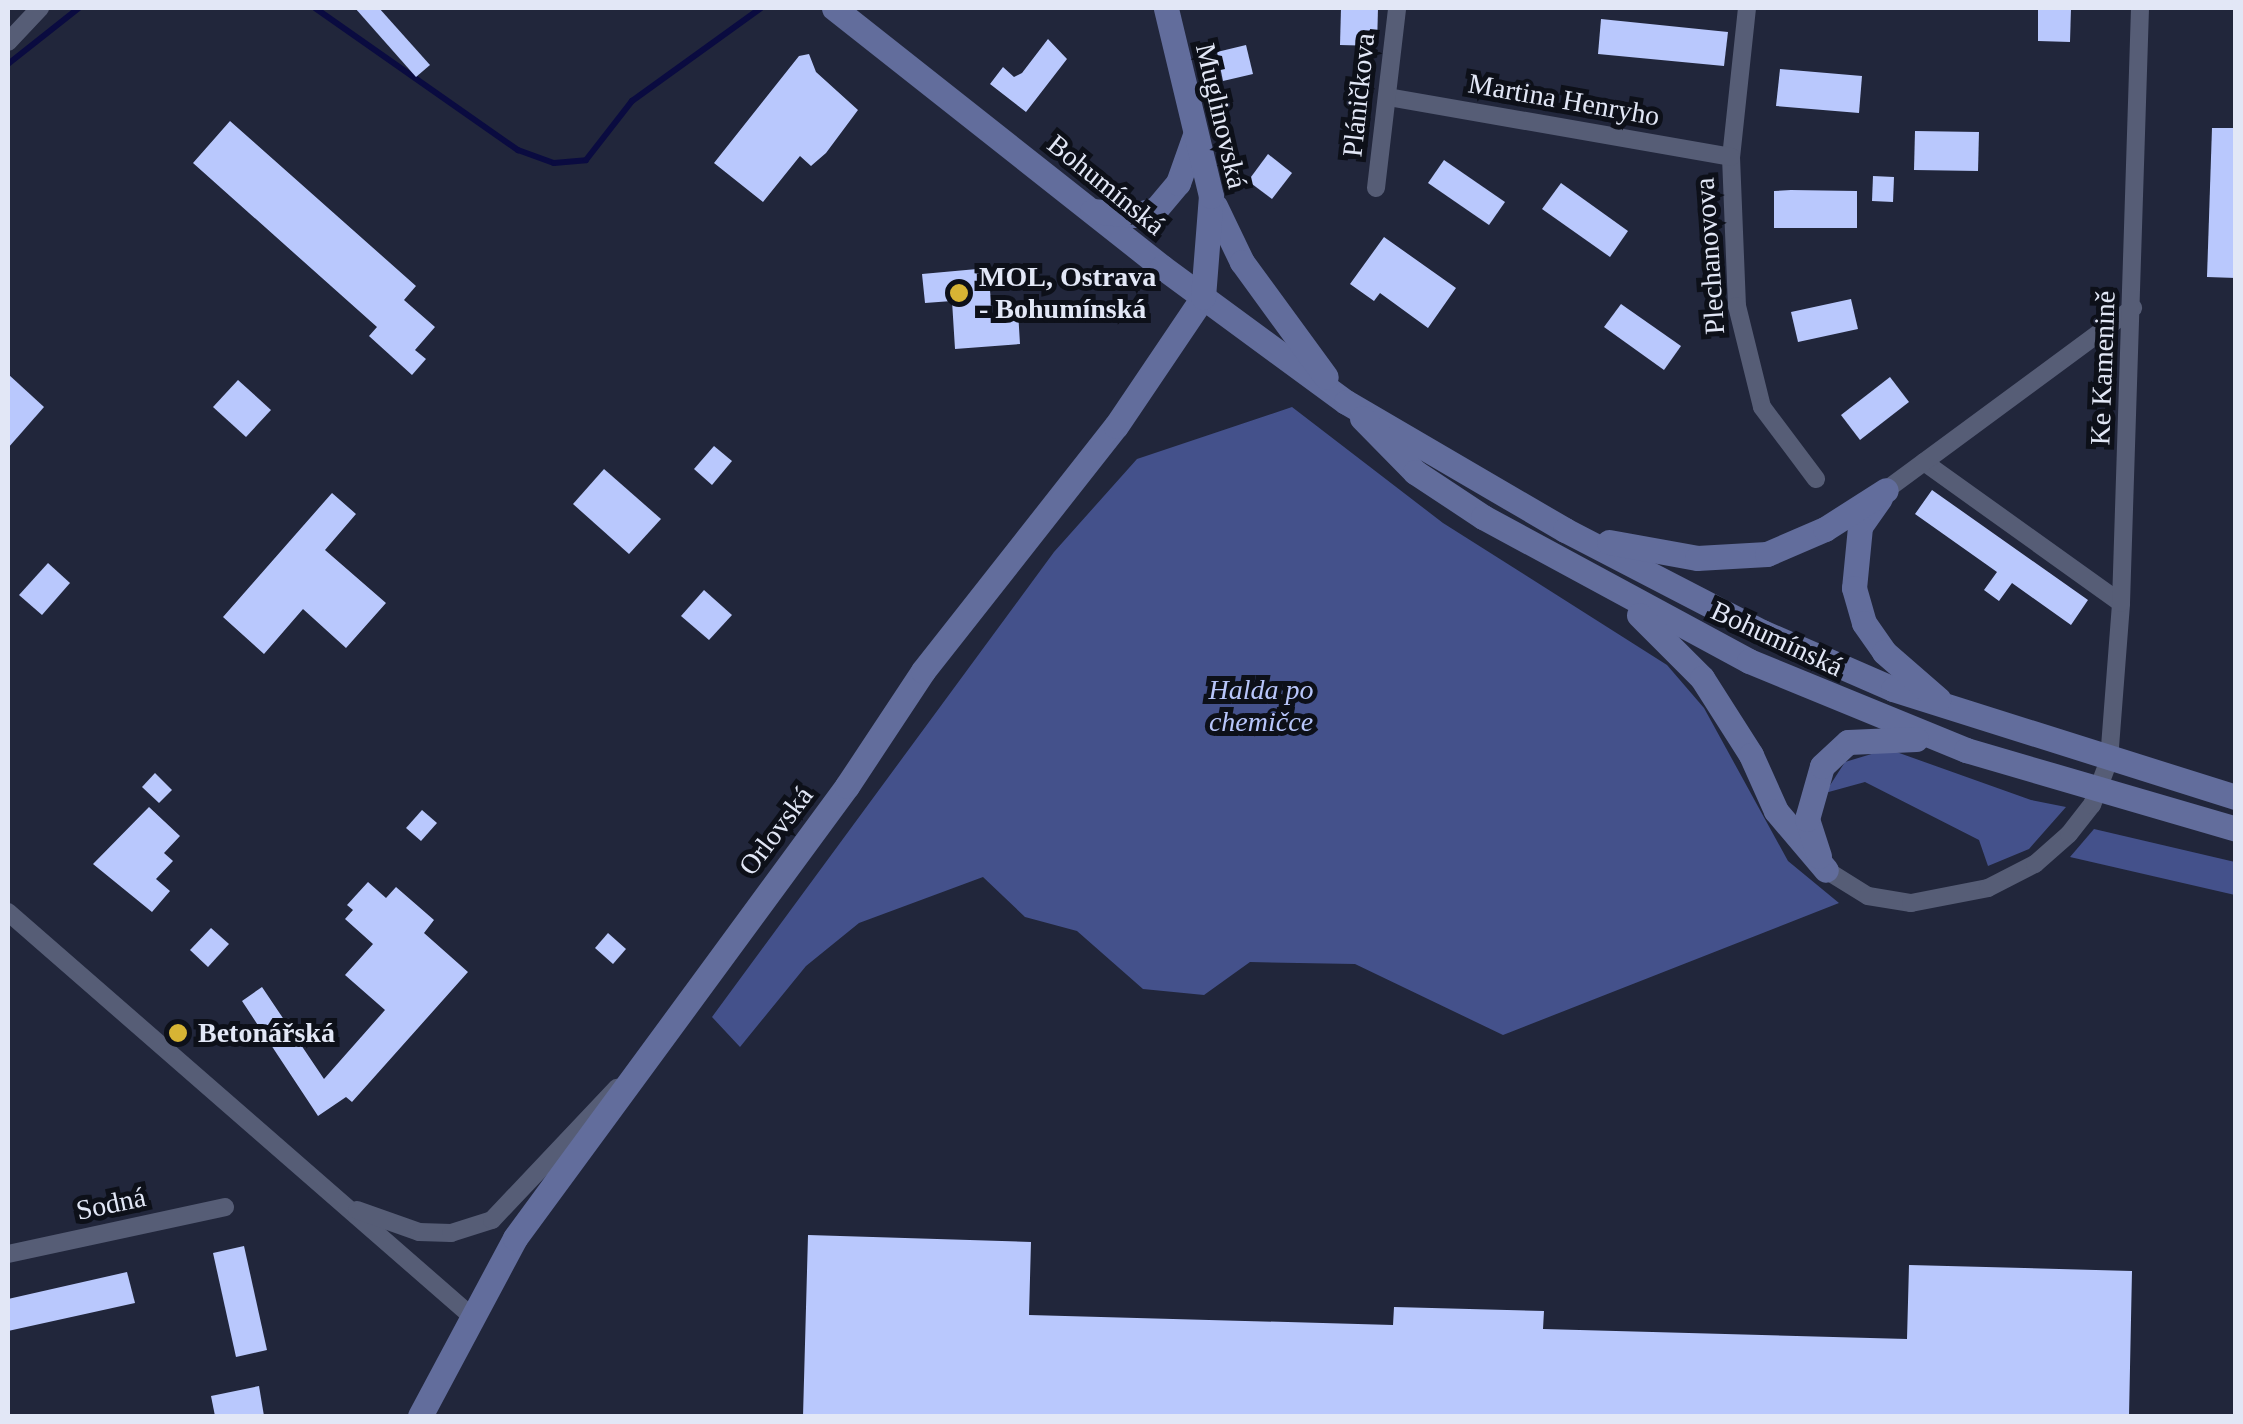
<!DOCTYPE html>
<html>
<head>
<meta charset="utf-8">
<style>
  body { margin:0 }
  #map { position:relative; width:2243px; height:1424px; overflow:hidden; background:#21263b; font-family:"Times New Roman",serif }
  div>[style] { position:absolute }
  .forest>* { inset:0; background:#44518b }
  .stream>* { height:6px; margin:-3px; padding:0 3px; transform-origin:3px; border-radius:3px; background:#0a0b40 }
  .building>* { inset:0; background:#b9c8fd }
  .street>* { height:18px; margin:-9px; padding:0 9px; transform-origin:9px; border-radius:9px; background:#565d76 }
  .secondary>* { height:25px; margin:-12.5px; padding:0 12.5px; transform-origin:12.5px; border-radius:12.5px; background:#626d9c }
  .dots>* { width:28px; height:28px; translate:-50% -50%; box-sizing:border-box; border:5px solid #0d1019; border-radius:50% }
  span { translate:-50% -50%; white-space:nowrap; text-align:center; line-height:1.15; -webkit-text-stroke:10px #0d1019; paint-order:stroke }
  .street-label { font-size:28px; color:#e2e7f6 }
  .poi-label { font-size:28px; color:#e2e7f6; font-weight:700 }
  .left { translate:0 -50%; text-align:left }
  .park-label { font-size:28px; color:#b8c6fb; font-style:italic }
  .frame { position:absolute; inset:0; border:10px solid #e2e7f6; pointer-events:none }
</style>
</head>
<body>
<div id="map">
  <div class="forest">
    <div style="clip-path:polygon(1292px 407px,1443px 523px,1667px 665px,1704px 708px,1788px 861px,1839px 903px,1503px 1035px,1355px 964px,1250px 962px,1204px 995px,1143px 989px,1077px 931px,1025px 917px,983px 877px,859px 923px,806px 966px,740px 1047px,712px 1017px,1054px 552px,1137px 459px)"></div>
    <div style="clip-path:polygon(1888px 749px,2031px 800px,2066px 807px,2029px 849px,1988px 866px,1979px 840px,1865px 782px,1825px 793px,1845px 762px)"></div>
    <div style="clip-path:polygon(2094px 829px,2235px 862px,2235px 895px,2070px 857px)"></div>
  </div>
  <div class="stream">
    <div style="left:315px;top:8px;width:248px;rotate:35deg"></div>
    <div style="left:518px;top:150px;width:38px;rotate:20deg"></div>
    <div style="left:554px;top:163px;width:32px;rotate:-5deg"></div>
    <div style="left:586px;top:160px;width:75px;rotate:-52.1deg"></div>
    <div style="left:632px;top:101px;width:159px;rotate:-35.8deg"></div>
    <div style="left:8px;top:64px;width:90px;rotate:-38.3deg"></div>
  </div>
  <div class="building">
    <div style="clip-path:polygon(355px 8px,379px 8px,430px 65px,416px 77px)"></div>
    <div style="clip-path:polygon(1341px 8px,1378px 8px,1377px 46px,1340px 45px)"></div>
    <div style="clip-path:polygon(2038px 8px,2071px 8px,2070px 42px,2038px 41px)"></div>
    <div style="clip-path:polygon(1601px 19px,1728px 32px,1724px 66px,1598px 54px)"></div>
    <div style="clip-path:polygon(1048px 39px,1067px 59px,1026px 112px,990px 84px,1003px 67px,1014px 77px,1022px 73px)"></div>
    <div style="clip-path:polygon(1246px 45px,1253px 74px,1223px 81px,1217px 52px)"></div>
    <div style="clip-path:polygon(809px 54px,816px 72px,858px 110px,826px 153px,811px 166px,800px 156px,763px 202px,714px 163px,799px 56px)"></div>
    <div style="clip-path:polygon(1780px 69px,1862px 76px,1859px 113px,1776px 106px)"></div>
    <div style="clip-path:polygon(230px 121px,416px 286px,404px 300px,435px 327px,415px 350px,426px 359px,412px 375px,369px 336px,377px 327px,193px 163px)"></div>
    <div style="clip-path:polygon(2212px 128px,2236px 128px,2236px 278px,2207px 277px)"></div>
    <div style="clip-path:polygon(1915px 131px,1979px 132px,1978px 171px,1914px 170px)"></div>
    <div style="clip-path:polygon(1268px 154px,1292px 173px,1272px 199px,1248px 181px)"></div>
    <div style="clip-path:polygon(1444px 160px,1505px 202px,1489px 225px,1428px 183px)"></div>
    <div style="clip-path:polygon(1873px 176px,1894px 177px,1893px 202px,1872px 201px)"></div>
    <div style="clip-path:polygon(1561px 183px,1628px 231px,1610px 257px,1542px 209px)"></div>
    <div style="clip-path:polygon(1791px 190px,1857px 191px,1857px 228px,1774px 228px,1774px 191px)"></div>
    <div style="clip-path:polygon(1384px 237px,1456px 288px,1428px 328px,1380px 293px,1374px 301px,1350px 284px)"></div>
    <div style="clip-path:polygon(988px 268px,992px 313px,1018px 311px,1020px 344px,955px 349px,952px 301px,925px 303px,922px 274px)"></div>
    <div style="clip-path:polygon(1851px 299px,1858px 329px,1798px 342px,1791px 312px)"></div>
    <div style="clip-path:polygon(1621px 304px,1681px 346px,1664px 370px,1604px 327px)"></div>
    <div style="clip-path:polygon(8px 374px,44px 407px,8px 448px)"></div>
    <div style="clip-path:polygon(1890px 377px,1909px 402px,1860px 440px,1841px 415px)"></div>
    <div style="clip-path:polygon(238px 380px,271px 410px,246px 437px,213px 407px)"></div>
    <div style="clip-path:polygon(714px 446px,732px 461px,712px 485px,694px 469px)"></div>
    <div style="clip-path:polygon(604px 469px,661px 519px,629px 554px,573px 504px)"></div>
    <div style="clip-path:polygon(1932px 490px,2088px 600px,2071px 625px,2012px 583px,1999px 601px,1984px 590px,1997px 572px,1915px 514px)"></div>
    <div style="clip-path:polygon(332px 493px,356px 514px,325px 550px,386px 603px,346px 648px,303px 609px,264px 654px,223px 617px)"></div>
    <div style="clip-path:polygon(48px 563px,70px 583px,42px 615px,19px 595px)"></div>
    <div style="clip-path:polygon(704px 590px,732px 615px,709px 640px,681px 616px)"></div>
    <div style="clip-path:polygon(155px 773px,172px 790px,159px 803px,142px 787px)"></div>
    <div style="clip-path:polygon(149px 807px,180px 836px,164px 853px,173px 861px,156px 879px,170px 891px,152px 912px,93px 864px)"></div>
    <div style="clip-path:polygon(422px 810px,437px 823px,421px 841px,406px 828px)"></div>
    <div style="clip-path:polygon(368px 882px,386px 898px,396px 887px,434px 920px,424px 933px,468px 972px,352px 1102px,346px 1097px,318px 1116px,242px 1001px,262px 987px,324px 1079px,385px 1010px,345px 975px,373px 944px,345px 919px,353px 910px,347px 905px)"></div>
    <div style="clip-path:polygon(211px 928px,229px 944px,208px 967px,190px 950px)"></div>
    <div style="clip-path:polygon(608px 933px,626px 949px,613px 964px,595px 948px)"></div>
    <div style="clip-path:polygon(808px 1235px,1031px 1242px,1029px 1315px,1393px 1325px,1394px 1307px,1544px 1311px,1543px 1329px,1907px 1339px,1909px 1265px,2132px 1271px,2129px 1416px,803px 1416px)"></div>
    <div style="clip-path:polygon(244px 1246px,267px 1350px,236px 1357px,213px 1253px)"></div>
    <div style="clip-path:polygon(127px 1272px,135px 1303px,8px 1331px,8px 1299px)"></div>
    <div style="clip-path:polygon(259px 1386px,264px 1416px,215px 1416px,211px 1396px)"></div>
  </div>
  <div class="street">
    <div style="left:1747px;top:8px;width:150px;rotate:96.1deg"></div>
    <div style="left:1731px;top:157px;width:149px;rotate:87.7deg"></div>
    <div style="left:1737px;top:306px;width:104px;rotate:76.1deg"></div>
    <div style="left:1762px;top:407px;width:90px;rotate:53.1deg"></div>
    <div style="left:8px;top:42px;width:47px;rotate:-46.7deg"></div>
    <div style="left:1388px;top:97px;width:348px;rotate:9.9deg"></div>
    <div style="left:1376px;top:188px;width:181px;rotate:-83.3deg"></div>
    <div style="left:1924px;top:462px;width:242px;rotate:35.6deg"></div>
    <div style="left:1886px;top:490px;width:307px;rotate:-36.4deg"></div>
    <div style="left:1826px;top:870px;width:49px;rotate:31.8deg"></div>
    <div style="left:1868px;top:896px;width:44px;rotate:9.2deg"></div>
    <div style="left:1911px;top:903px;width:78px;rotate:-11deg"></div>
    <div style="left:1988px;top:888px;width:53px;rotate:-27.1deg"></div>
    <div style="left:2035px;top:864px;width:45px;rotate:-41.4deg"></div>
    <div style="left:2069px;top:834px;width:37px;rotate:-52deg"></div>
    <div style="left:2092px;top:805px;width:48px;rotate:-69.3deg"></div>
    <div style="left:2109px;top:760px;width:157px;rotate:-85.6deg"></div>
    <div style="left:2121px;top:603px;width:595px;rotate:-88.17deg"></div>
    <div style="left:8px;top:912px;width:612px;rotate:41.09deg"></div>
    <div style="left:357px;top:1210px;width:66px;rotate:19.5deg"></div>
    <div style="left:419px;top:1232px;width:32px;rotate:2deg"></div>
    <div style="left:451px;top:1233px;width:43px;rotate:-17.6deg"></div>
    <div style="left:492px;top:1220px;width:182px;rotate:-46.6deg"></div>
    <div style="left:8px;top:1254px;width:222px;rotate:-12.2deg"></div>
  </div>
  <div class="secondary">
    <div style="left:834px;top:8px;width:418px;rotate:38.3deg"></div>
    <div style="left:1162px;top:267px;width:228px;rotate:36.3deg"></div>
    <div style="left:1346px;top:402px;width:254px;rotate:30.3deg"></div>
    <div style="left:1565px;top:530px;width:222px;rotate:27.4deg"></div>
    <div style="left:1762px;top:632px;width:143px;rotate:23.5deg"></div>
    <div style="left:1893px;top:689px;width:360px;rotate:17.5deg"></div>
    <div style="left:1215px;top:206px;width:62px;rotate:64.3deg"></div>
    <div style="left:1242px;top:262px;width:142px;rotate:53.9deg"></div>
    <div style="left:1092px;top:211px;width:43px;rotate:5.3deg"></div>
    <div style="left:1135px;top:215px;width:22px;rotate:-16deg"></div>
    <div style="left:1156px;top:209px;width:34px;rotate:-50deg"></div>
    <div style="left:1178px;top:183px;width:51px;rotate:-70.5deg"></div>
    <div style="left:1362px;top:418px;width:76px;rotate:45.5deg"></div>
    <div style="left:1415px;top:472px;width:82px;rotate:33.5deg"></div>
    <div style="left:1483px;top:517px;width:302px;rotate:28.4deg"></div>
    <div style="left:1749px;top:661px;width:235px;rotate:22.3deg"></div>
    <div style="left:1966px;top:750px;width:281px;rotate:16.3deg"></div>
    <div style="left:1880px;top:498px;width:35px;rotate:125deg"></div>
    <div style="left:1860px;top:527px;width:61px;rotate:95.6deg"></div>
    <div style="left:1854px;top:588px;width:36px;rotate:74deg"></div>
    <div style="left:1864px;top:623px;width:35px;rotate:55deg"></div>
    <div style="left:1884px;top:652px;width:72px;rotate:41deg"></div>
    <div style="left:1609px;top:542px;width:89px;rotate:10.3deg"></div>
    <div style="left:1697px;top:558px;width:70px;rotate:-3.3deg"></div>
    <div style="left:1767px;top:554px;width:63px;rotate:-23.3deg"></div>
    <div style="left:1825px;top:529px;width:72px;rotate:-32.6deg"></div>
    <div style="left:1639px;top:615px;width:89px;rotate:45deg"></div>
    <div style="left:1702px;top:678px;width:91px;rotate:57.5deg"></div>
    <div style="left:1751px;top:755px;width:61px;rotate:65.9deg"></div>
    <div style="left:1776px;top:811px;width:77px;rotate:49.7deg"></div>
    <div style="left:1819px;top:856px;width:39px;rotate:-108deg"></div>
    <div style="left:1807px;top:819px;width:55px;rotate:-74.2deg"></div>
    <div style="left:1822px;top:766px;width:35px;rotate:-43deg"></div>
    <div style="left:1848px;top:742px;width:68px;rotate:-2.5deg"></div>
    <div style="left:420px;top:1416px;width:202px;rotate:-61.9deg"></div>
    <div style="left:515px;top:1238px;width:561px;rotate:-53.7deg"></div>
    <div style="left:847px;top:786px;width:138px;rotate:-56.5deg"></div>
    <div style="left:923px;top:671px;width:312px;rotate:-51.8deg"></div>
    <div style="left:1116px;top:426px;width:156px;rotate:-56deg"></div>
    <div style="left:1203px;top:297px;width:101px;rotate:-85.5deg"></div>
    <div style="left:1211px;top:196px;width:193px;rotate:-103.5deg"></div>
  </div>
  <div class="dots">
    <div style="left:959px;top:293px;background:#d7b434"></div>
    <div style="left:178px;top:1033px;background:#d7b434"></div>
  </div>
  <div class="street-label">
    <span style="left:1359px;top:95px;rotate:-84deg">Pláničkova</span>
    <span style="left:1564px;top:100px;rotate:10deg">Martina Henryho</span>
    <span style="left:1221px;top:116px;rotate:77deg">Muglinovská</span>
    <span style="left:1106px;top:185px;rotate:39deg">Bohumínská</span>
    <span style="left:1710px;top:256px;rotate:-94deg">Plechanovova</span>
    <span style="left:2103px;top:368px;rotate:-88deg">Ke Kamenině</span>
    <span style="left:1777px;top:639px;rotate:25deg">Bohumínská</span>
    <span style="left:776px;top:831px;rotate:-53deg">Orlovská</span>
    <span style="left:111px;top:1204px;rotate:-12deg">Sodná</span>
  </div>
  <div class="poi-label">
    <span class="left" style="left:979px;top:293px">MOL, Ostrava<br>- Bohumínská</span>
    <span class="left" style="left:198px;top:1033px">Betonářská</span>
  </div>
  <div class="park-label">
    <span style="left:1261px;top:706px">Halda po<br>chemičce</span>
  </div>
  <div class="frame"></div>
</div>
</body>
</html>
